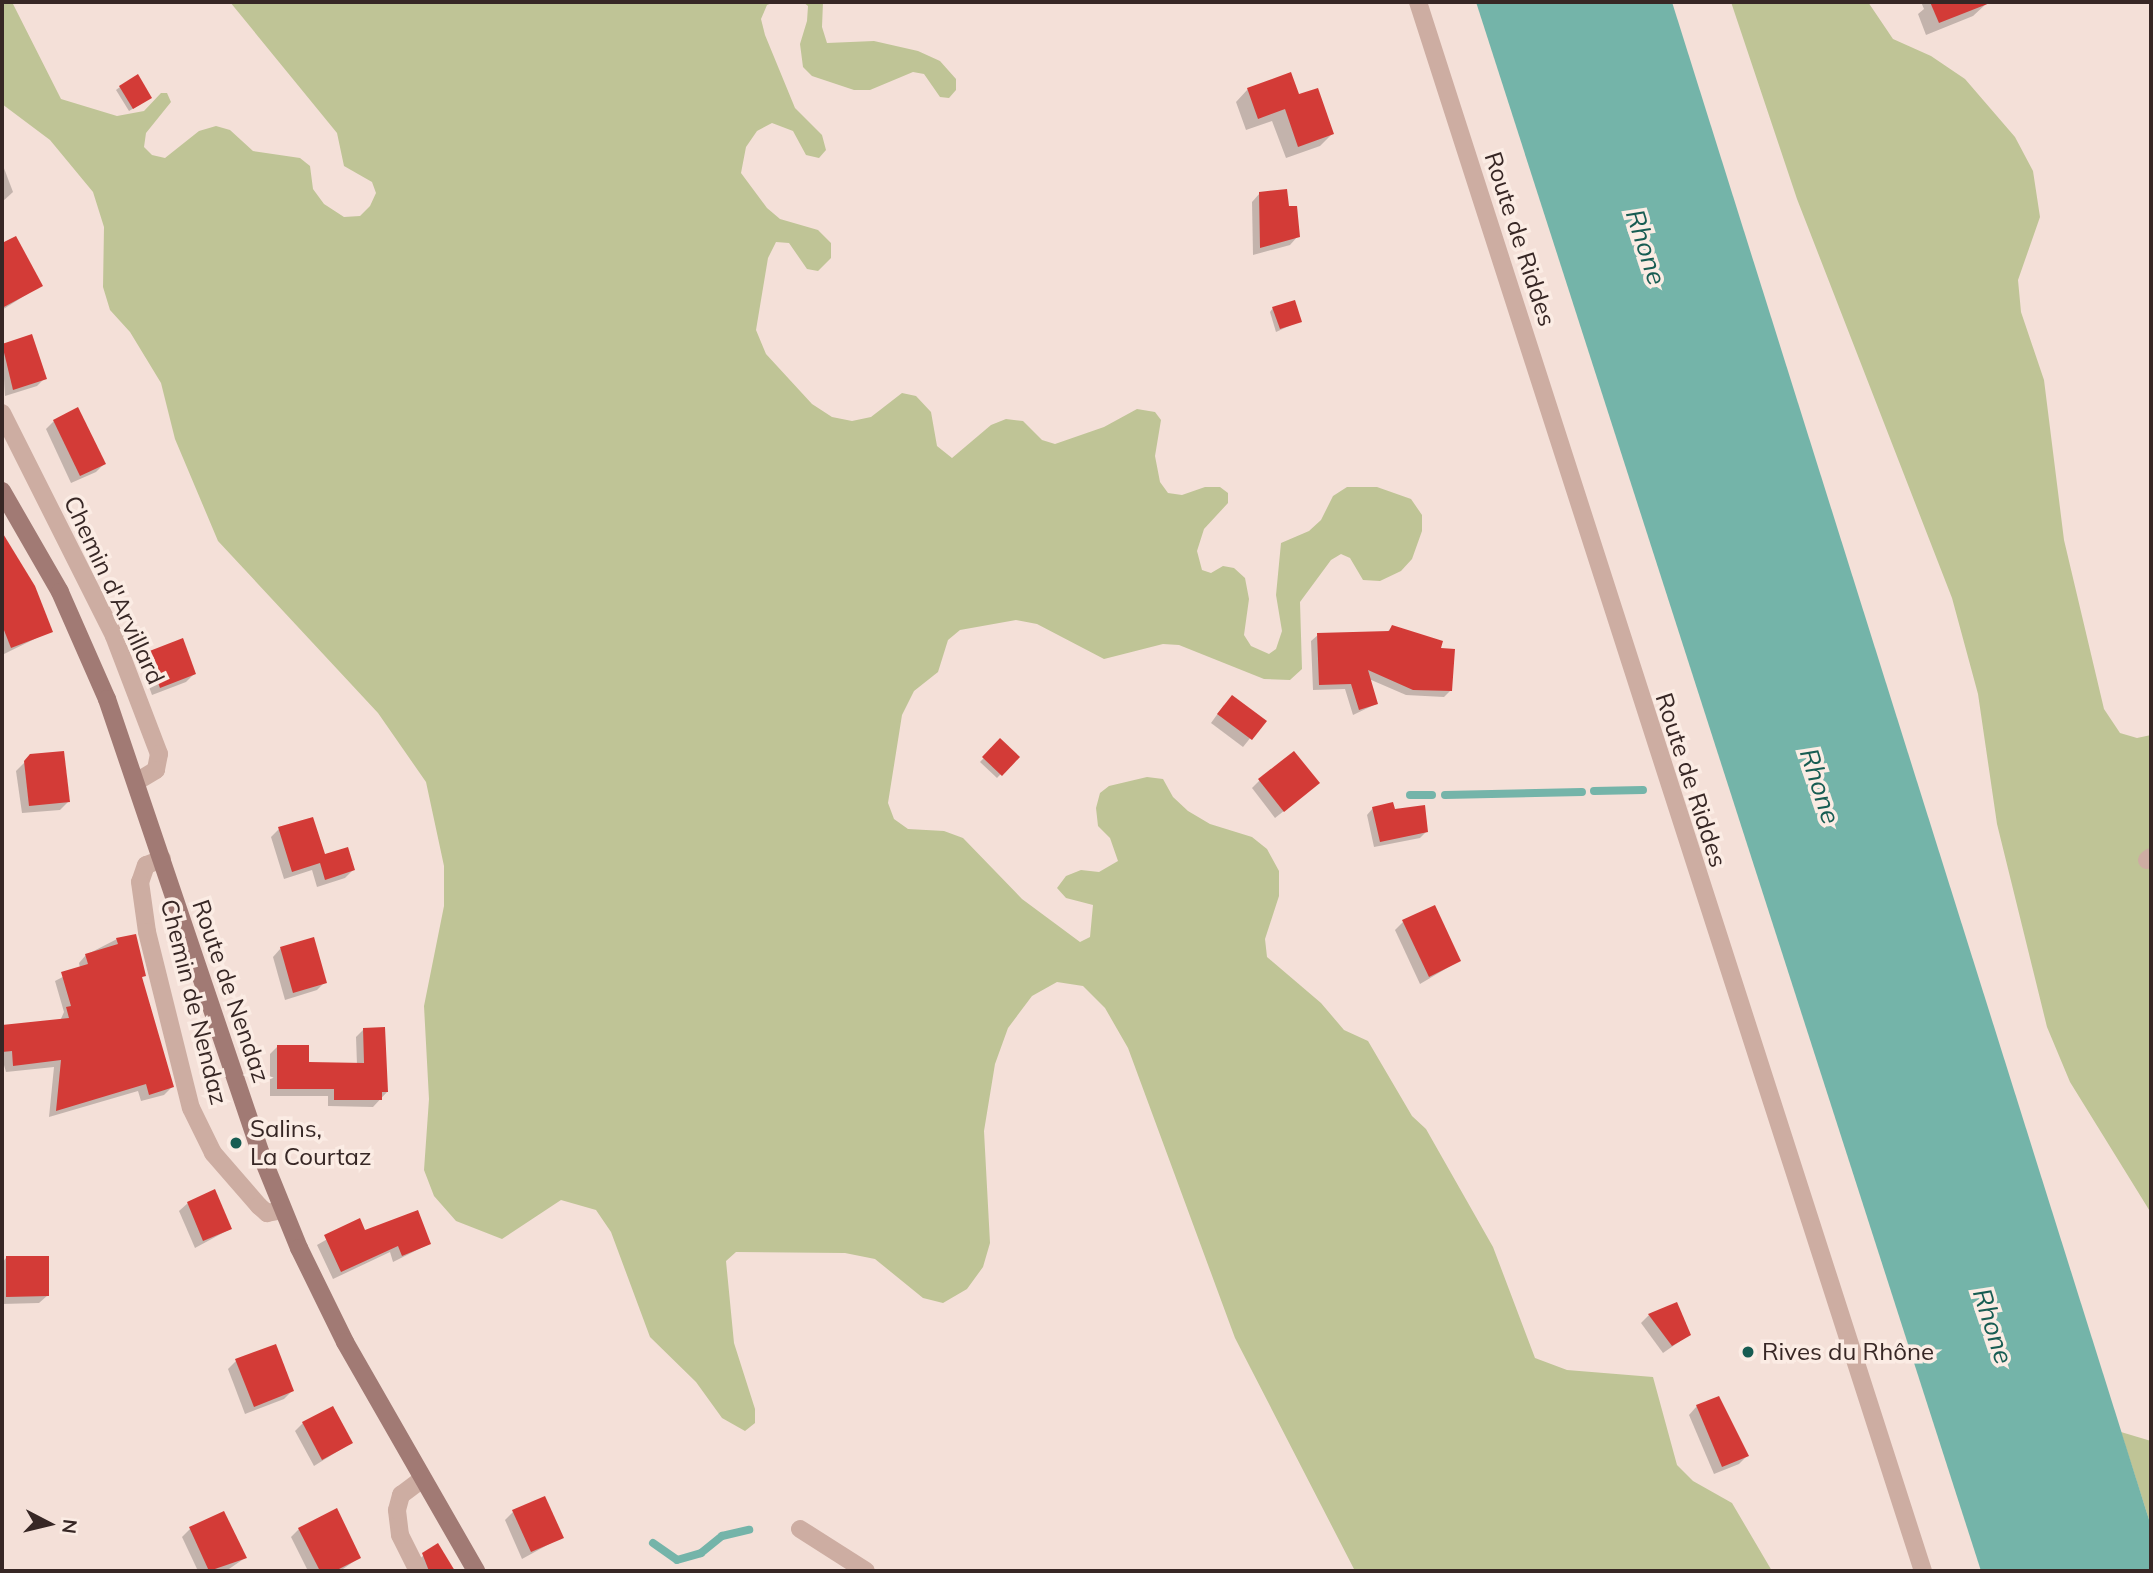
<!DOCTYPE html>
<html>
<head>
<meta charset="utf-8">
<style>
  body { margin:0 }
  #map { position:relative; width:2153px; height:1573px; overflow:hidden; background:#f4e0d8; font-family:Mulish,sans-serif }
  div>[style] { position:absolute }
  .green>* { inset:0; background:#bfc496 }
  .water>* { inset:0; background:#74b4a9 }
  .shadow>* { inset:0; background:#0003 }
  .stream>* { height:8px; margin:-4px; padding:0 4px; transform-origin:4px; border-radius:4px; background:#74b4a9 }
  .building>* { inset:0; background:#d33b37 }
  .street>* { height:18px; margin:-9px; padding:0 9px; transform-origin:9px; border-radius:9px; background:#cdada2 }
  .secondary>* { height:18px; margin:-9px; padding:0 9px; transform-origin:9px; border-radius:9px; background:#a17a74 }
  .dots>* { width:19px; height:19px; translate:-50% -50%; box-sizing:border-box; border:4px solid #fbece4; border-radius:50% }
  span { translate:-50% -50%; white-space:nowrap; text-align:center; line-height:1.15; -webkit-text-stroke:7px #fbece4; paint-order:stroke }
  .street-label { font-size:24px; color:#372725 }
  .poi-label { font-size:24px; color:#372725 }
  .left { translate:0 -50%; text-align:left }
  .water-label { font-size:26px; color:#175c52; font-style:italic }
  .frame { position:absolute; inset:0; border:4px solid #372725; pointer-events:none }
  .north { position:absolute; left:14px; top:1489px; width:70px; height:70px; -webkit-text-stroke:5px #fbece4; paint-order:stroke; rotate:97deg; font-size:19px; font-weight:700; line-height:28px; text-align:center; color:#372725 }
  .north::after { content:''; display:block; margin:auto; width:24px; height:32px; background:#372725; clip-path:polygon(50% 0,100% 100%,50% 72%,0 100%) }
</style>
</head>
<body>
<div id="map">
  <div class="green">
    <div style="clip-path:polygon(2px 2px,12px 2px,61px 99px,117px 116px,144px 111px,161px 93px,167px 93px,171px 102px,146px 133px,144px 147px,152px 155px,165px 158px,199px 131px,216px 126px,230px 130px,253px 151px,300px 158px,310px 166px,313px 189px,324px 204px,344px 217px,360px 216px,370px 206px,376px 193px,372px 182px,344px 166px,337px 133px,230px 2px,775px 2px,767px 5px,761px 19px,765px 35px,795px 108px,822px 135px,826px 150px,819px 158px,806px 155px,793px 131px,772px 123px,757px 131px,746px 147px,741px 173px,767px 208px,780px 219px,818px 230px,831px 243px,831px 258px,818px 271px,807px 269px,789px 243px,776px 242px,768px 258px,756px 330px,766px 354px,812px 404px,832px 417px,852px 421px,871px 417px,902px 393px,916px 396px,931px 412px,937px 446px,952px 458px,991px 425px,1006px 419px,1023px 421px,1042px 440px,1055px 444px,1104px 427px,1137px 409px,1155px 412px,1161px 420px,1155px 456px,1160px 482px,1168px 493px,1182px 495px,1205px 487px,1220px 487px,1228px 493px,1228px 503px,1204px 529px,1197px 551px,1202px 570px,1211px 573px,1223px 566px,1234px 568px,1245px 578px,1249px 599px,1244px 635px,1251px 646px,1269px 654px,1276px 649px,1282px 631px,1276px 595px,1281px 543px,1309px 531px,1321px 520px,1333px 496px,1347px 487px,1377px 487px,1411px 499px,1422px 515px,1422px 531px,1412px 559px,1401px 571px,1380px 581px,1363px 580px,1350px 558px,1341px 554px,1331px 560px,1300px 602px,1302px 669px,1290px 680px,1264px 679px,1179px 645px,1163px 644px,1104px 659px,1037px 624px,1016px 620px,960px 630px,948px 640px,938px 672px,914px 691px,902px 715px,888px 803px,894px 819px,908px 829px,944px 831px,963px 838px,1022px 899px,1080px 942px,1090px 937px,1093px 905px,1066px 898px,1057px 888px,1066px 876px,1081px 870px,1099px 872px,1118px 861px,1110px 838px,1098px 826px,1096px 808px,1100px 793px,1109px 786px,1147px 777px,1163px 779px,1173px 797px,1188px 811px,1210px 824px,1252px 837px,1267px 849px,1279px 871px,1279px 896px,1265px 939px,1267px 957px,1321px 1003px,1344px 1030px,1368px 1041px,1412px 1116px,1426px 1129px,1493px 1247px,1535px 1358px,1567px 1370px,1653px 1377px,1677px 1465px,1693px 1481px,1732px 1503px,1772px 1571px,1355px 1571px,1235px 1338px,1128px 1048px,1105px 1008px,1083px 986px,1057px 982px,1032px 996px,1008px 1028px,995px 1064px,984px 1131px,990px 1243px,983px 1267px,967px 1289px,943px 1303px,923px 1298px,875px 1259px,845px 1253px,736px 1252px,726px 1261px,734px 1343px,755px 1409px,755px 1423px,745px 1431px,722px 1418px,696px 1382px,650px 1337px,611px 1232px,596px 1210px,561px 1200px,502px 1239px,456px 1221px,434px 1196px,424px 1170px,429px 1099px,424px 1006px,444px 906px,444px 866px,426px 782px,378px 713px,218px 541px,175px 439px,161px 383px,130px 332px,110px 310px,103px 287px,104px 227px,93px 192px,50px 140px,2px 104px)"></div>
    <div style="clip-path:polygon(803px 2px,823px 2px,822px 27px,827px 43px,874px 41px,918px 51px,940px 61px,956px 79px,956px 90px,949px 98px,940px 97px,924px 74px,913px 72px,870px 90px,854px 90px,812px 76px,803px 67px,800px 44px,807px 21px,808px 6px)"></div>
    <div style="clip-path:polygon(1731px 2px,1868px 2px,1893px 39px,1931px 56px,1965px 79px,2015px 137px,2033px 171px,2040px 217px,2018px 280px,2021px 312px,2044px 380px,2064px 540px,2104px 709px,2120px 733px,2137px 738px,2151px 735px,2151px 1213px,2070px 1082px,2047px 1027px,1997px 824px,1978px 694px,1952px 598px,1797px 199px)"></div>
    <div style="clip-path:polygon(2121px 1432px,2151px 1441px,2151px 1526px)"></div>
  </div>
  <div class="water">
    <div style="clip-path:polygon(1476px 2px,1672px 2px,2151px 1526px,2151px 1571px,1981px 1571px)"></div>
  </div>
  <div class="shadow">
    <div style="clip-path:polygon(1921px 2px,1985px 2px,1986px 4px,1973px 16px,1926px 35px,1918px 14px,1924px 9px)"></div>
    <div style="clip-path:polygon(120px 87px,146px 101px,129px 111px,116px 90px)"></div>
    <div style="clip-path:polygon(1248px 89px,1298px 97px,1332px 134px,1320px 146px,1286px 158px,1272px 121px,1246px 130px,1236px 102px)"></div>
    <div style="clip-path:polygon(2px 163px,13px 192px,2px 202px)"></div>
    <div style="clip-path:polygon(1260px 193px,1298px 236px,1290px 245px,1253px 255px,1252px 202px)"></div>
    <div style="clip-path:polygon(15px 238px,40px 286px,2px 310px,2px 245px)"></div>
    <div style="clip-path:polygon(1273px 308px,1300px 321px,1276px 332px,1270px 312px)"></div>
    <div style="clip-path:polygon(31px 337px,45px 378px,37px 386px,5px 396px,2px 346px)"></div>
    <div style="clip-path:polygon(54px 421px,104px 464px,96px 472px,71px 483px,46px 429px)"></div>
    <div style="clip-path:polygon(2px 536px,51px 631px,4px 654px,2px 648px)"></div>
    <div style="clip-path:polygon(1392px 627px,1439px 650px,1451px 690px,1444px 697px,1406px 695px,1369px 679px,1376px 704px,1353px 715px,1345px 689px,1313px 690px,1311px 641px,1318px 635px,1386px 633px)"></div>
    <div style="clip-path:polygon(148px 654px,194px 674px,186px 682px,152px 695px,140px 662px)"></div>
    <div style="clip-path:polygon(1224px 705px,1264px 721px,1243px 747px,1211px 723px)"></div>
    <div style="clip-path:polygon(1000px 741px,1017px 757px,997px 778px,980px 762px)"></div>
    <div style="clip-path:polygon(31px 756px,68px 802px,60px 810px,22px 813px,16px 771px)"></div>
    <div style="clip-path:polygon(1260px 780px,1309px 791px,1275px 818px,1252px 788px)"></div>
    <div style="clip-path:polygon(1373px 808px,1393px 811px,1426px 832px,1420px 838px,1374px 847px,1367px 815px)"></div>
    <div style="clip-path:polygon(279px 829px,324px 856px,353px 870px,345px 878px,317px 887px,312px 870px,284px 879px,271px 837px)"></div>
    <div style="clip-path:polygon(1403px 922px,1459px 961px,1420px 984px,1395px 930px)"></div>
    <div style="clip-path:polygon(117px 939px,144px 975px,141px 979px,172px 1087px,164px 1095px,141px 1101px,138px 1091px,49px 1117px,54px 1067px,6px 1072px,2px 1058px,2px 1026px,60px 1021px,64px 1012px,55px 981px,80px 968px,79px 963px,86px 955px)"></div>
    <div style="clip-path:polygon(281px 948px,325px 982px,317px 990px,285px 1000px,273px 957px)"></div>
    <div style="clip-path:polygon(364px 1029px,387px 1092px,373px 1107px,328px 1106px,328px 1096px,270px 1096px,270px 1054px,278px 1046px,307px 1064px,357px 1065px,356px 1037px)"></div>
    <div style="clip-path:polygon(188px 1203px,230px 1229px,195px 1248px,179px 1211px)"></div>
    <div style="clip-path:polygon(359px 1221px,364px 1232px,429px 1244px,393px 1262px,390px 1252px,333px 1279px,317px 1245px)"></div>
    <div style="clip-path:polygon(6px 1258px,48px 1295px,39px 1303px,2px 1304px,2px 1263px)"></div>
    <div style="clip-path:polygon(1649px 1315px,1689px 1335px,1663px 1353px,1641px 1323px)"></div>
    <div style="clip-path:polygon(236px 1361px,292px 1391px,284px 1399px,245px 1414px,228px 1369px)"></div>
    <div style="clip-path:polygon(1697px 1406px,1747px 1456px,1739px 1464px,1714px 1474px,1689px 1415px)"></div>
    <div style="clip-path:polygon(303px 1423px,351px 1443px,314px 1466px,295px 1431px)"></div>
    <div style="clip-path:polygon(513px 1512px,562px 1537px,522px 1559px,505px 1520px)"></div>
    <div style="clip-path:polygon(190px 1529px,245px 1558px,226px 1571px,198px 1571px,182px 1537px)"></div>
    <div style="clip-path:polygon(299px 1529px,359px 1558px,340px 1571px,308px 1571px,291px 1537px)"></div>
    <div style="clip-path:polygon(437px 1545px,453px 1571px,417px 1571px,414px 1563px)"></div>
  </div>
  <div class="stream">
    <div style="left:1594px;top:791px;width:49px;rotate:-1.2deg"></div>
    <div style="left:1410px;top:795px;width:22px"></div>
    <div style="left:1445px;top:795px;width:137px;rotate:-1.3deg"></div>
    <div style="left:653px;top:1543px;width:29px;rotate:35deg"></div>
    <div style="left:677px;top:1560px;width:25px;rotate:-16deg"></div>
    <div style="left:701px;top:1553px;width:27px;rotate:-39deg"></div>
    <div style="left:722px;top:1536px;width:28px;rotate:-13deg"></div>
  </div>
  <div class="building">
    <div style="clip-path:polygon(1930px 2px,1990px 2px,1990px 3px,1939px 23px)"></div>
    <div style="clip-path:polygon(1291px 72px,1299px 94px,1318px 88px,1334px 134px,1298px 147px,1285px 109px,1258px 119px,1247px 88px)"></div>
    <div style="clip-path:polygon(138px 74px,152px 98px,133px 109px,119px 86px)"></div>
    <div style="clip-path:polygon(1287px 189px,1289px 206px,1297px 206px,1300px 237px,1260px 248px,1259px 192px)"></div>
    <div style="clip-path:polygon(16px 236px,43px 286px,2px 308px,2px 243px)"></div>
    <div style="clip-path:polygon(1295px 300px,1302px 322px,1280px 329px,1272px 307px)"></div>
    <div style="clip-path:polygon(32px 334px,47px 379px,13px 390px,2px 344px)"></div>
    <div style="clip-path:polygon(78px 407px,106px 464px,80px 476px,53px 420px)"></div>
    <div style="clip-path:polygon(2px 532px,35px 586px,53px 632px,11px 648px,2px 625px)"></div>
    <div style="clip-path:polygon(1392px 625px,1443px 641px,1441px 648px,1455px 649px,1452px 691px,1413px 690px,1368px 670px,1378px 704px,1359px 710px,1351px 684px,1319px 685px,1317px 633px,1389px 631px)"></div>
    <div style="clip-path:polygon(183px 638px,196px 674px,160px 688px,147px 652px)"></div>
    <div style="clip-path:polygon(1232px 695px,1267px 721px,1252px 740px,1217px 714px)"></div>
    <div style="clip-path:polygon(1000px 738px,1020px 757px,1002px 776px,982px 757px)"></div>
    <div style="clip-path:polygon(64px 751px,70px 802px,29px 806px,24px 761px,30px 754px)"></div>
    <div style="clip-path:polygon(1294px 751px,1320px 783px,1284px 812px,1258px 779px)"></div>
    <div style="clip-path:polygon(1393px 802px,1395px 809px,1425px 805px,1428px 832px,1380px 842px,1372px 807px)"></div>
    <div style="clip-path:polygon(313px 817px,325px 854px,348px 847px,355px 870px,325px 880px,320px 863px,292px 872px,278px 827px)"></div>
    <div style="clip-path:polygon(1435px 905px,1461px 961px,1429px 977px,1402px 920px)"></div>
    <div style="clip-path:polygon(136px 934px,146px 976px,142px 977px,174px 1087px,149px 1095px,146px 1084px,56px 1111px,61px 1060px,13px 1066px,12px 1051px,2px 1052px,2px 1025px,69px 1018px,66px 1007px,71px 1006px,61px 972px,88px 964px,85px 954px,118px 944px,116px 938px)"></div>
    <div style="clip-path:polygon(314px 937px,327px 983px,293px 993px,280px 947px)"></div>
    <div style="clip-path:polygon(385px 1027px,388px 1092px,382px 1092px,382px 1100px,334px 1100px,334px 1089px,277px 1089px,277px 1045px,309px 1045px,309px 1062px,364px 1063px,363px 1028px)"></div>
    <div style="clip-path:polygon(215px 1189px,232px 1229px,203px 1241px,187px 1202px)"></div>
    <div style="clip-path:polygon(418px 1210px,431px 1244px,402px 1256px,398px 1246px,341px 1272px,324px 1235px,360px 1218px,365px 1230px)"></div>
    <div style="clip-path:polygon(6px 1256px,49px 1256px,49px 1296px,6px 1297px)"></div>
    <div style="clip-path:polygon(1677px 1302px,1691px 1335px,1672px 1346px,1648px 1314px)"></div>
    <div style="clip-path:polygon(276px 1344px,294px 1391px,254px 1407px,235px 1359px)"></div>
    <div style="clip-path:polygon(1719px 1396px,1749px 1456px,1722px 1467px,1696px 1405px)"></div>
    <div style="clip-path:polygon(333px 1406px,353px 1443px,322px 1460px,302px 1422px)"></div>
    <div style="clip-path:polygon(545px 1496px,564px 1538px,531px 1552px,512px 1510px)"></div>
    <div style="clip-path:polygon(337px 1508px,361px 1558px,335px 1571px,320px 1571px,298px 1528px)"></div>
    <div style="clip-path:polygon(224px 1511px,247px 1558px,209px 1571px,189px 1527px)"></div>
    <div style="clip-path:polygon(438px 1543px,455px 1571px,429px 1571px,422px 1553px)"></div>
  </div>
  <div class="street">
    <div style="left:1418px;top:2px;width:1648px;rotate:72.16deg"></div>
    <div style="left:2px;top:413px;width:250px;rotate:63.3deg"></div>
    <div style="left:114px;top:636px;width:126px;rotate:69.1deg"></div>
    <div style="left:159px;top:754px;width:16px;rotate:101deg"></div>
    <div style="left:156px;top:770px;width:23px;rotate:149deg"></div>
    <div style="left:162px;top:859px;width:17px;rotate:159deg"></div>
    <div style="left:146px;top:865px;width:18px;rotate:109deg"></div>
    <div style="left:140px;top:882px;width:50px;rotate:82deg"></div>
    <div style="left:147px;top:932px;width:181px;rotate:76deg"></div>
    <div style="left:191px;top:1108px;width:50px;rotate:63.9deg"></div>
    <div style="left:213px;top:1153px;width:70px;rotate:49deg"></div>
    <div style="left:259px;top:1206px;width:11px;rotate:41deg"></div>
    <div style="left:267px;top:1213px;width:15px;rotate:-11deg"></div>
    <div style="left:2147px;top:860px;width:5px;rotate:-37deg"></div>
    <div style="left:800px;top:1529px;width:78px;rotate:32.5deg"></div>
    <div style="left:418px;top:1571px;width:40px;rotate:-116.6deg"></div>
    <div style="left:400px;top:1535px;width:25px;rotate:-97deg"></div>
    <div style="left:397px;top:1510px;width:16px;rotate:-75deg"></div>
    <div style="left:401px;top:1495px;width:25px;rotate:-37deg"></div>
  </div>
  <div class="secondary">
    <div style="left:2px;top:491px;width:116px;rotate:60.1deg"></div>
    <div style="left:60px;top:592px;width:117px;rotate:66.3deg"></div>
    <div style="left:107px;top:699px;width:478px;rotate:71.3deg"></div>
    <div style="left:260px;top:1152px;width:104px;rotate:67.9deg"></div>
    <div style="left:299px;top:1248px;width:105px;rotate:63.9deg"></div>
    <div style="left:345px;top:1342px;width:264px;rotate:60.2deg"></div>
  </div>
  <div class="dots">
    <div style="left:236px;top:1143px;background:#175c52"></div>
    <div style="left:1748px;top:1352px;background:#175c52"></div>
  </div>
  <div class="street-label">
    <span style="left:1520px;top:239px;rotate:72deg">Route de Riddes</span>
    <span style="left:114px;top:590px;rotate:65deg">Chemin d'Arvillard</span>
    <span style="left:1691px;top:780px;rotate:72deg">Route de Riddes</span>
    <span style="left:231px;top:991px;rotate:71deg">Route de Nendaz</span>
    <span style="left:194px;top:1002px;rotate:76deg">Chemin de Nendaz</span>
  </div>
  <div class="poi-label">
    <span class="left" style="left:250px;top:1143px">Salins,<br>La Courtaz</span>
    <span class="left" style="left:1762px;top:1352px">Rives du Rhône</span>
  </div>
  <div class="water-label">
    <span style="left:1646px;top:247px;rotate:72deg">Rhone</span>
    <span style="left:1820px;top:786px;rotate:72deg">Rhone</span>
    <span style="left:1993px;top:1326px;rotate:72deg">Rhone</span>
  </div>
  <div class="frame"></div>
  <div class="north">N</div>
</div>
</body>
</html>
